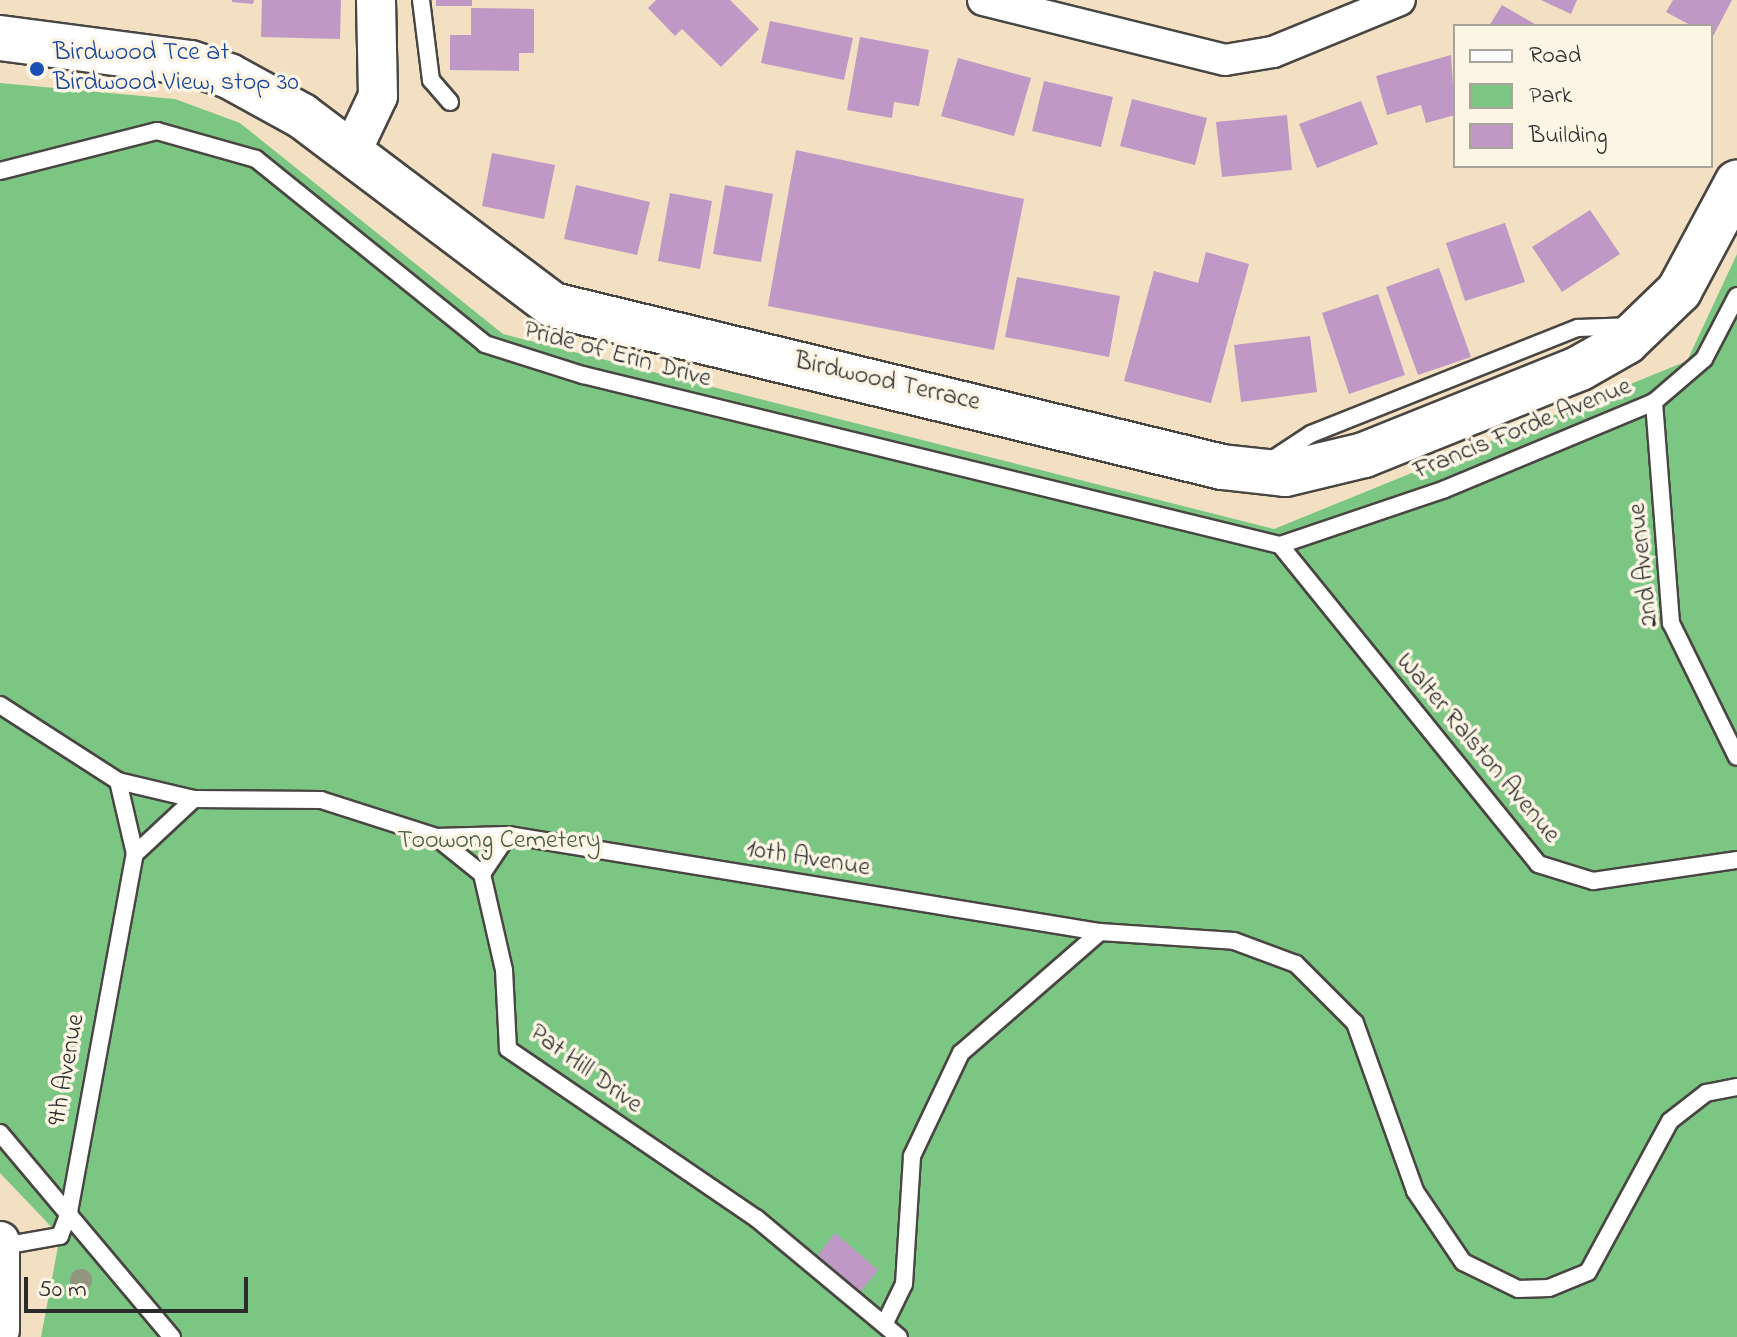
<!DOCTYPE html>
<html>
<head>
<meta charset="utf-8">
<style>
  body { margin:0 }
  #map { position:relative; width:1737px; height:1337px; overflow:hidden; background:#f3e0c2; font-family:"Indie Flower",sans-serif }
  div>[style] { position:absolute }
  .green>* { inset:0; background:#7cc684 }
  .building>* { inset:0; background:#bf98c6 }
  .roads { filter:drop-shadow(2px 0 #494642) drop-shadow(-2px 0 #494642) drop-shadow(0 2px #494642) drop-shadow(0 -2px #494642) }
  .service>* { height:16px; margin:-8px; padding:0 8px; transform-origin:8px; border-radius:8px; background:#fff }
  .minor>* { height:30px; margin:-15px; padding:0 15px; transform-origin:15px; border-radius:15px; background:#fff }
  .tertiary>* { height:38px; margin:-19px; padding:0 19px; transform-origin:19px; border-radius:19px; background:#fff }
  .secondary>* { height:44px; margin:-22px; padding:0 22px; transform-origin:22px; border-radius:22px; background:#fff }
  .trees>* { width:22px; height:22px; margin:-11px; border-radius:50%; background:#92967e }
  .dots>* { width:22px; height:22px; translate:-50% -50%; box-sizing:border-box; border:4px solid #fcf5e5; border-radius:50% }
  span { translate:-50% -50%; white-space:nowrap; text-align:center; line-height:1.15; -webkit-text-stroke:7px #fcf5e5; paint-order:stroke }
  .transit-label { font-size:26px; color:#164399 }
  .left { translate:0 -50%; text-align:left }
  .street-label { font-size:26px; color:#2b2b2b }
  .park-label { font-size:26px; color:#435a46 }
  .legend { position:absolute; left:1453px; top:24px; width:260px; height:144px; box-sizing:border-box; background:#fcf5e5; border:2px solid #a8a49b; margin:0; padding:10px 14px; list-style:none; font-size:24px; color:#2b2b2b }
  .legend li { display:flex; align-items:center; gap:16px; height:40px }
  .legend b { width:40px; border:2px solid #a8a49b }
  .scale { position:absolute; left:24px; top:1277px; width:224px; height:36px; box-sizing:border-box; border:4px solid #2b2b2b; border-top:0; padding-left:10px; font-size:24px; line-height:28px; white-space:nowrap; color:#2b2b2b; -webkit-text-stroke:6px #fcf5e5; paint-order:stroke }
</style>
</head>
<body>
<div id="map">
  <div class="green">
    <div style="clip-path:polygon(0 83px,175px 99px,240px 123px,503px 334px,1274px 529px,1687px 361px,1737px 254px,1737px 1337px,41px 1337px,60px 1236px,0 1173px)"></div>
  </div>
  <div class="building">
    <div style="clip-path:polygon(232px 0,254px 0,253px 4px,232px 2px)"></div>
    <div style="clip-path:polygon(262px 0,341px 0,340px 39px,261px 37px)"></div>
    <div style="clip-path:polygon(436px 0,472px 0,472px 6px,436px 6px)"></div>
    <div style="clip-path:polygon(656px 0,730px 0,759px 29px,721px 67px,682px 29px,675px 36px,648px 8px)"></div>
    <div style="clip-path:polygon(1541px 0,1577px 0,1571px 14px)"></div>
    <div style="clip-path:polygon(1673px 0,1732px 0,1711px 40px,1711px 26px,1692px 26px,1666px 12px)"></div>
    <div style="clip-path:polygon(1502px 5px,1538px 26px,1489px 26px)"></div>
    <div style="clip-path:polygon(471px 8px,534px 9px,534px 53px,519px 53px,519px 71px,450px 70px,450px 35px,471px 35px)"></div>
    <div style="clip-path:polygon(770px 21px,853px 38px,844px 80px,761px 63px)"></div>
    <div style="clip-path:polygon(860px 37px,929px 50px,919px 106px,894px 102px,892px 118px,847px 110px)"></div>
    <div style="clip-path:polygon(1451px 55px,1455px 115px,1426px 123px,1421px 105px,1387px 115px,1376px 76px)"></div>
    <div style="clip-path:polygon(958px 58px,1031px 78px,1014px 136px,941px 116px)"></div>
    <div style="clip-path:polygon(1044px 81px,1113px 97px,1101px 147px,1032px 131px)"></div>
    <div style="clip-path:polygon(1132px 99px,1207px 118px,1195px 165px,1120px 146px)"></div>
    <div style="clip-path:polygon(1361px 101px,1378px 144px,1317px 168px,1299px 124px)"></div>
    <div style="clip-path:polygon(1287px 115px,1292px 170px,1222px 177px,1216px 122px)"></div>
    <div style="clip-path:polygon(796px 150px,1024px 199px,994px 350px,768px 306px)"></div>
    <div style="clip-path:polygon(492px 153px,555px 165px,544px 219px,482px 206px)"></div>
    <div style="clip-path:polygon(576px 185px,650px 202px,637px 255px,564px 239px)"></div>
    <div style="clip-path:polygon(725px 185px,773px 194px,761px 262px,713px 254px)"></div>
    <div style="clip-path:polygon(670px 193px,712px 201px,700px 269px,658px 261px)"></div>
    <div style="clip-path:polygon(1590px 210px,1620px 254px,1562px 292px,1532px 247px)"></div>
    <div style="clip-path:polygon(1505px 223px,1525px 282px,1465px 301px,1446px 243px)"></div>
    <div style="clip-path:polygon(1206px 252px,1249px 264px,1211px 403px,1124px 381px,1154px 271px,1198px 283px)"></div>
    <div style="clip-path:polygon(1439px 268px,1471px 357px,1418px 375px,1386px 287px)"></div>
    <div style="clip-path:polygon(1017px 277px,1120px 296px,1109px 357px,1005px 337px)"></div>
    <div style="clip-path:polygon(1378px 294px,1405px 375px,1349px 394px,1322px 313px)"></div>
    <div style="clip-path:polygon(1310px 336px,1317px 392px,1241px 402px,1234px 345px)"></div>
    <div style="clip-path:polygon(835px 1233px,878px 1270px,860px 1292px,818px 1255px)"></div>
  </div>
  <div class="roads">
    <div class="service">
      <div style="left:421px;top:0;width:81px;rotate:82.9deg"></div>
      <div style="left:431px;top:80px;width:29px;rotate:49deg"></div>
      <div style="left:0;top:171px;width:162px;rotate:-14.3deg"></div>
      <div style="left:157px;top:131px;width:103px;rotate:15.8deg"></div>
      <div style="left:256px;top:159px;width:294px;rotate:38.9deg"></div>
      <div style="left:485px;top:344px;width:103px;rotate:17.6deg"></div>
      <div style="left:583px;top:375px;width:717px;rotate:13.71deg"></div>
      <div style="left:1654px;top:402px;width:222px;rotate:85.6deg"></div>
      <div style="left:1671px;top:623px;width:149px;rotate:63.8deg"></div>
      <div style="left:1264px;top:465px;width:56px;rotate:-33.4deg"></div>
      <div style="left:1311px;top:434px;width:287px;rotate:-21.7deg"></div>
      <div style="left:1578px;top:328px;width:56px;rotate:-2deg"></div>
      <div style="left:1280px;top:545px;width:410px;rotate:51deg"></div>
      <div style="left:1538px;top:864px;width:58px;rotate:17.2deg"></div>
      <div style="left:1593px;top:881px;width:146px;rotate:-8.3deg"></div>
      <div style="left:1280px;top:545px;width:174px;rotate:-18.7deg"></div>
      <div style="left:1445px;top:489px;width:226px;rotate:-22.6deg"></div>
      <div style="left:1654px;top:402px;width:66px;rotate:-40.7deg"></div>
      <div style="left:1704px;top:359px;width:71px;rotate:-62.4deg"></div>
      <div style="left:0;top:705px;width:140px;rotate:32.8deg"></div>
      <div style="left:118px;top:781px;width:78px;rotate:13.3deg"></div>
      <div style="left:194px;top:799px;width:127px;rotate:0.5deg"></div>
      <div style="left:321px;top:800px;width:121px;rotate:17.8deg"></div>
      <div style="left:436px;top:837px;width:59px;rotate:38.8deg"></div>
      <div style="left:482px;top:874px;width:98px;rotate:77.1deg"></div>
      <div style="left:504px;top:970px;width:79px;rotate:87.1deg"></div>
      <div style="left:508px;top:1049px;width:300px;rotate:34.3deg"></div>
      <div style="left:756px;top:1218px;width:186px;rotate:39.8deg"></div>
      <div style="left:118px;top:781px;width:75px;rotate:76.9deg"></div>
      <div style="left:135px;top:854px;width:81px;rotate:-43deg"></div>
      <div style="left:508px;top:835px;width:600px;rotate:9.31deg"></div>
      <div style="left:436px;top:837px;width:72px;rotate:-1.6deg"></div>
      <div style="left:508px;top:835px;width:47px;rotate:123.7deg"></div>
      <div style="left:0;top:1133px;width:267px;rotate:49.9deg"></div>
      <div style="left:3px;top:1246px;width:58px;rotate:-10deg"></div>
      <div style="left:60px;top:1236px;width:26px;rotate:-69deg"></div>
      <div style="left:69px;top:1212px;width:364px;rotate:-79.6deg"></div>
      <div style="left:885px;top:1323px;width:43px;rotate:-64deg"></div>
      <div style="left:904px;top:1284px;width:128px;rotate:-86.4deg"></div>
      <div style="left:912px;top:1156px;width:114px;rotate:-64.6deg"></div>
      <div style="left:961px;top:1053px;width:184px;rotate:-41deg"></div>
      <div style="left:1100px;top:932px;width:134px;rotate:3.8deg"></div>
      <div style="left:1234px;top:941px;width:66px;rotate:20.4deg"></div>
      <div style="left:1296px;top:964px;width:83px;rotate:45deg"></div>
      <div style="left:1355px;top:1023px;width:178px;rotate:70.3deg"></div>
      <div style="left:1415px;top:1191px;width:86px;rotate:55.9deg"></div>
      <div style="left:1463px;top:1262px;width:61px;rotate:26.1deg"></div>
      <div style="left:1518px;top:1289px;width:31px;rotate:-2deg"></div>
      <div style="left:1549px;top:1288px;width:42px;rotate:-22.3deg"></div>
      <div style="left:1588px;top:1272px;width:172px;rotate:-61.5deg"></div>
      <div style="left:1670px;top:1121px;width:46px;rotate:-37.9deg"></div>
      <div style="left:1706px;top:1093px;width:32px;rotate:-11deg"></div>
    </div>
    <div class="minor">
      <div style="left:983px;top:0;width:249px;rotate:13.9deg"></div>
      <div style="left:1225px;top:60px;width:49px;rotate:-9.5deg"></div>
      <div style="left:1273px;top:52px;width:137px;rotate:-22.3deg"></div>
    </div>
    <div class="tertiary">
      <div style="left:351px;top:153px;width:63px;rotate:-64.7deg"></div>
      <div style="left:378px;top:96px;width:96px;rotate:-91.2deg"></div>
      <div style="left:0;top:1241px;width:89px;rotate:90deg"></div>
    </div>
    <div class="secondary">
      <div style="left:0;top:38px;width:192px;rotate:7.5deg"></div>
      <div style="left:190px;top:63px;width:41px;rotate:18.4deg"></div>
      <div style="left:229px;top:76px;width:83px;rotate:28.7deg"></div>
      <div style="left:302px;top:116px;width:314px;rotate:37deg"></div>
      <div style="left:553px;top:305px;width:688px;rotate:13.61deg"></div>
      <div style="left:1222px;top:467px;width:63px;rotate:6.3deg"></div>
      <div style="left:1285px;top:474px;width:81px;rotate:-13.5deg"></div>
      <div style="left:1364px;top:455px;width:233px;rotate:-21.9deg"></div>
      <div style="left:1580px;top:368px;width:53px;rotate:-29.5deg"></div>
      <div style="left:1626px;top:342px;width:74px;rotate:-43.9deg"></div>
      <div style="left:1679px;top:291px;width:123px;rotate:-61.8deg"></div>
    </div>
  </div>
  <div class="trees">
    <div style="left:81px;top:1280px"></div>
  </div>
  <div class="dots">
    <div style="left:37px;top:69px;background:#1a4fb4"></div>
  </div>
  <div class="transit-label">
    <span class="left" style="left:53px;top:69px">Birdwood Tce at<br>Birdwood View, stop 30</span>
  </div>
  <div class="street-label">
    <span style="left:617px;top:356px;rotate:15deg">Pride of Erin Drive</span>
    <span style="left:887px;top:383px;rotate:13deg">Birdwood Terrace</span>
    <span style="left:1523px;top:430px;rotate:-22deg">Francis Forde Avenue</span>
    <span style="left:1645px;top:565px;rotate:-96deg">2nd Avenue</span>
    <span style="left:1477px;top:749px;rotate:50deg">Walter Ralston Avenue</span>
    <span style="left:808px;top:860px;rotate:9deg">10th Avenue</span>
    <span style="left:68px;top:1070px;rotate:-80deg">9th Avenue</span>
    <span style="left:585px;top:1070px;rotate:36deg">Pat Hill Drive</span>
  </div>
  <div class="park-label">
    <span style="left:499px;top:842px">Toowong Cemetery</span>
  </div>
  <ul class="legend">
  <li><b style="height:10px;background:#fff"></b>Road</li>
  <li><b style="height:22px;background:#7cc684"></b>Park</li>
  <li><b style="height:22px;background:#bf98c6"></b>Building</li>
  </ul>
  <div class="scale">50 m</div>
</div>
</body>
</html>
